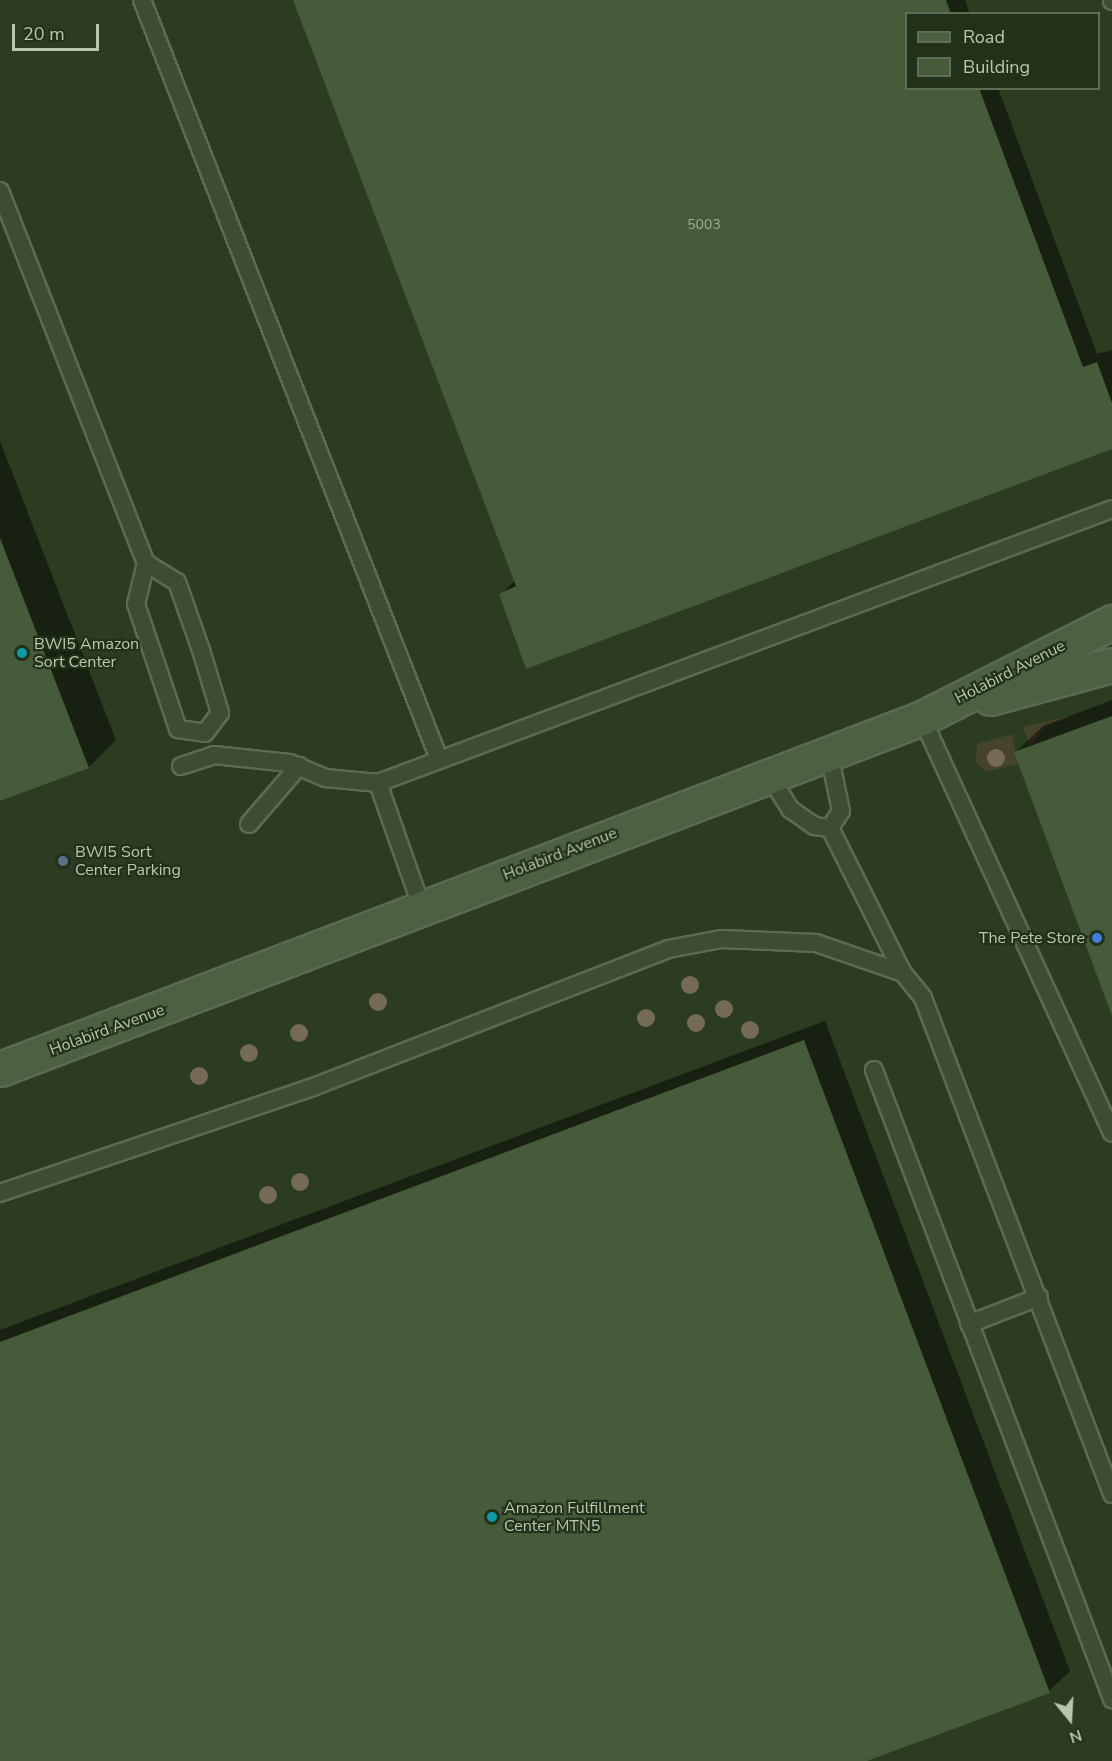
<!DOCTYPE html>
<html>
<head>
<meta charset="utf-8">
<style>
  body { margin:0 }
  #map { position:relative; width:1112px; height:1761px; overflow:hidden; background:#2b3c20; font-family:"Nunito Sans",sans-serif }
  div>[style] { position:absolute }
  .green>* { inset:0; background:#45432a }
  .shadow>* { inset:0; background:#0007 }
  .building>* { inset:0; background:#465b39 }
  .roads { filter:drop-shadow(2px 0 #5b6a52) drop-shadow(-2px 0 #5b6a52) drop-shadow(0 2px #5b6a52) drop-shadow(0 -2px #5b6a52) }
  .service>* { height:16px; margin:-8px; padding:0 8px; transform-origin:8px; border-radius:8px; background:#3d4c34 }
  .secondary>* { height:33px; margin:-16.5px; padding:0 16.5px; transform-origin:16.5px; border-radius:16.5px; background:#4c6042 }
  .trees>* { width:18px; height:18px; margin:-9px; border-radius:50%; background:#746a56 }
  .dots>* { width:16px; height:16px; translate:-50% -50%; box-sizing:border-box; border:3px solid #223119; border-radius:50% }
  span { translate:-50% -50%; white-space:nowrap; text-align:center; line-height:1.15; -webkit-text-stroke:4.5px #223119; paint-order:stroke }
  .number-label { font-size:14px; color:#9cad92 }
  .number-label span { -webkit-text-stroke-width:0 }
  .poi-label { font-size:16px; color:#b8c8af }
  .left { translate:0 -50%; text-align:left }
  .right { translate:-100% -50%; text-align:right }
  .street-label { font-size:16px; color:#b8c8af }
  .legend { position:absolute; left:905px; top:12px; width:195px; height:78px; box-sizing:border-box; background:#223119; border:2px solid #5e6d55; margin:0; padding:8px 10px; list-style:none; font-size:18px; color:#b8c8af }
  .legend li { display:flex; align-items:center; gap:12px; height:30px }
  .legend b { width:30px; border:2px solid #5e6d55 }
  .north { position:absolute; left:1040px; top:1689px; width:60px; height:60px; -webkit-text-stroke:4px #223119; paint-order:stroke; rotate:162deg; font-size:16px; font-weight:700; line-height:24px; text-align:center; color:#b8c8af }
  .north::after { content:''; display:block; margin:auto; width:21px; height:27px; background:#b8c8af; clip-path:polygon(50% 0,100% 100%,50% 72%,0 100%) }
  .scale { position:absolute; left:12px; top:24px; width:87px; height:27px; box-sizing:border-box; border:3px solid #b8c8af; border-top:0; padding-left:8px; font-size:18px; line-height:21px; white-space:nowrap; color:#b8c8af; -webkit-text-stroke:4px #223119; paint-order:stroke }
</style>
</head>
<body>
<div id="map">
  <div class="green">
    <div style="clip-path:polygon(1074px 715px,1044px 728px,1030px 747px,1023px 727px)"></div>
    <div style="clip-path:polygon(1012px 734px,1018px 764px,985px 772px,976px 761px,977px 744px)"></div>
  </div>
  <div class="shadow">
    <div style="clip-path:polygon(294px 0,965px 0,970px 14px,906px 14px,906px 88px,998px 88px,1097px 354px,1112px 350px,1112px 447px,501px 594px,516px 580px)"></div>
    <div style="clip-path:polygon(0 441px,116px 740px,89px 767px,0 799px)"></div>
    <div style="clip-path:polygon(1112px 700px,1112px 1012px,1015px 753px,1043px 726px)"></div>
    <div style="clip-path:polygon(825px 1021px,1070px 1671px,1049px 1691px,863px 1761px,0 1761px,0 1330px)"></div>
  </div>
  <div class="building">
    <div style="clip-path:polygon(293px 0,946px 0,951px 14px,906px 14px,906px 88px,979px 88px,1083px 367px,1097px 362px,1112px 403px,1112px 449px,526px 669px,499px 594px,516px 586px)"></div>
    <div style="clip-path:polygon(0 538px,89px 768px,0 801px)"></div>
    <div style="clip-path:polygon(1112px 716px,1112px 1016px,1014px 752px)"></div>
    <div style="clip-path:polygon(804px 1040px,1050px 1693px,867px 1761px,0 1761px,0 1342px)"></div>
  </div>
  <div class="roads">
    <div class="service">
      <div style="left:142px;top:0;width:815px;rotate:68.63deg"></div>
      <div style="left:1112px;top:0;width:1px;rotate:90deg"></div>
      <div style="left:0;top:191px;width:400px;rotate:68.6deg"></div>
      <div style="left:146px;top:563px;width:42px;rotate:103.7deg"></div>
      <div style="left:136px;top:604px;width:132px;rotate:71.4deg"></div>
      <div style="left:178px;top:729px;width:27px;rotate:8deg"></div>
      <div style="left:146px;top:563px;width:36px;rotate:32deg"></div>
      <div style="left:177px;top:582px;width:72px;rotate:70.6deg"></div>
      <div style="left:201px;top:650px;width:66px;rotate:73.2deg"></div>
      <div style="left:220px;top:713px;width:25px;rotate:127deg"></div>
      <div style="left:922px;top:718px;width:456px;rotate:65.4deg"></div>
      <div style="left:181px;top:766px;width:35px;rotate:-18deg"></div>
      <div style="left:214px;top:755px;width:76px;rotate:6deg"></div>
      <div style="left:290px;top:763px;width:39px;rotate:23deg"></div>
      <div style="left:326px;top:778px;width:52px;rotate:5.5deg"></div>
      <div style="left:769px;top:775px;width:40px;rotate:58deg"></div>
      <div style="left:790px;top:809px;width:29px;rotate:35deg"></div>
      <div style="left:814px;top:826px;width:16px;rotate:7deg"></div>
      <div style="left:830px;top:828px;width:20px;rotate:-57deg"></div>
      <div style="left:841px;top:811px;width:59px;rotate:-101.7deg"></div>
      <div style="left:249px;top:824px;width:77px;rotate:-49.2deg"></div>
      <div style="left:830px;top:828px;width:162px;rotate:63.3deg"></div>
      <div style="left:903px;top:973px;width:32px;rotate:51deg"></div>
      <div style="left:923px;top:998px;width:531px;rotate:69.14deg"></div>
      <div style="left:422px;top:908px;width:133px;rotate:-109.4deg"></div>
      <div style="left:378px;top:783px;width:783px;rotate:-20.47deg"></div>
      <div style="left:874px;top:1070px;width:673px;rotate:69.27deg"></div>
      <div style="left:0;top:1193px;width:330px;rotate:-18.7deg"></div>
      <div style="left:313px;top:1087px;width:381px;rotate:-21.2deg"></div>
      <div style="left:668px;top:949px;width:55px;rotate:-10.5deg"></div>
      <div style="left:722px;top:939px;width:94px;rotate:2.4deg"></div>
      <div style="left:816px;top:943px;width:92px;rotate:19deg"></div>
      <div style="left:969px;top:1324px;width:75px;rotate:-21.1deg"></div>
    </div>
    <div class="secondary">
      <div style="left:990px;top:698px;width:126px;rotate:-15.1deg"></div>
      <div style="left:0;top:1069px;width:987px;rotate:-20.84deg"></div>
      <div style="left:922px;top:718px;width:213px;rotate:-26.8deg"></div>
    </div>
  </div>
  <div class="trees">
    <div style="left:996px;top:758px"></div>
    <div style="left:690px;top:985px"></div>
    <div style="left:378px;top:1002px"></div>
    <div style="left:724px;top:1009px"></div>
    <div style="left:646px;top:1018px"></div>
    <div style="left:696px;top:1023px"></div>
    <div style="left:750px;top:1030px"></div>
    <div style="left:299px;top:1033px"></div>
    <div style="left:249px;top:1053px"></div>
    <div style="left:199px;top:1076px"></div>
    <div style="left:300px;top:1182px"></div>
    <div style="left:268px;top:1195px"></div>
  </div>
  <div class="dots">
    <div style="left:22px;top:653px;background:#0f9aa8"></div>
    <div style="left:63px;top:861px;background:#5c6f8a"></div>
    <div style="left:1097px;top:938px;background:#3f7fe0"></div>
    <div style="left:492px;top:1517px;background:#0f9aa8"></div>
  </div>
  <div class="number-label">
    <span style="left:704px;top:225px">5003</span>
  </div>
  <div class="poi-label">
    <span class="left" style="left:34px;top:653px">BWI5 Amazon<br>Sort Center</span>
    <span class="left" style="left:75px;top:861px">BWI5 Sort<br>Center Parking</span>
    <span class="right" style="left:1085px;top:938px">The Pete Store</span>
    <span class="left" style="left:504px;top:1517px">Amazon Fulfillment<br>Center MTN5</span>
  </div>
  <div class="street-label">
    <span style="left:1010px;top:672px;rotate:-27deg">Holabird Avenue</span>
    <span style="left:560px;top:854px;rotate:-21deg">Holabird Avenue</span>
    <span style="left:107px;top:1030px;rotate:-20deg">Holabird Avenue</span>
  </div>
  <ul class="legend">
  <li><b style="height:8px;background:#4c6042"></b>Road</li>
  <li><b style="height:16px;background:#465b39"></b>Building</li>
  </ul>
  <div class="north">N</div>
  <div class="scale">20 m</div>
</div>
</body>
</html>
